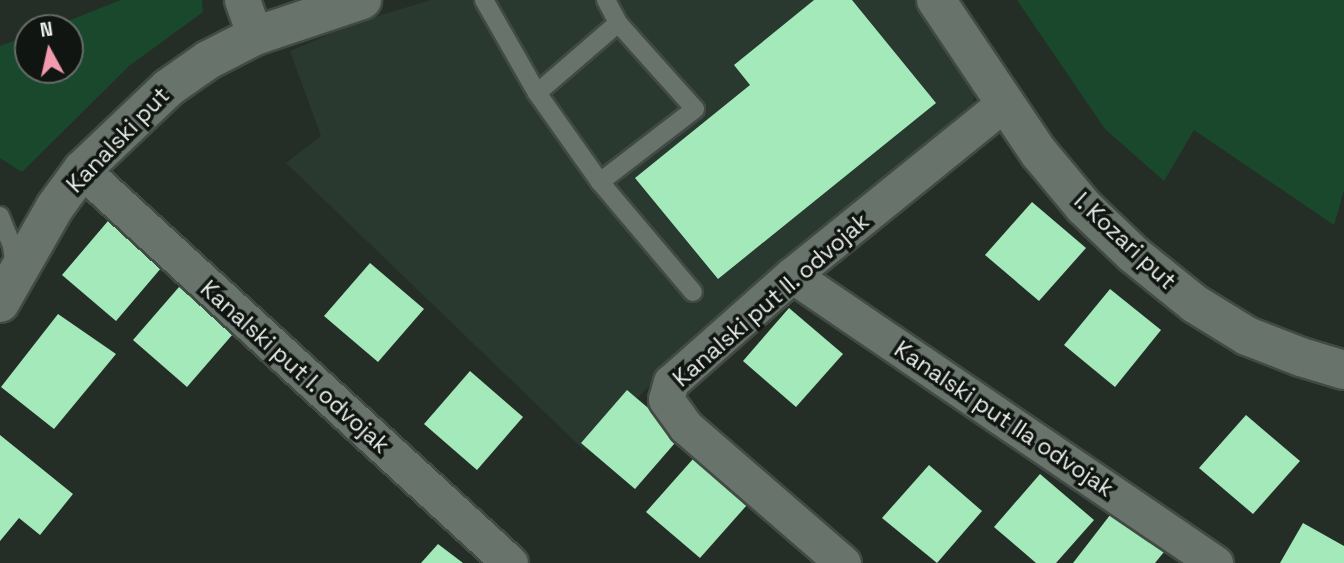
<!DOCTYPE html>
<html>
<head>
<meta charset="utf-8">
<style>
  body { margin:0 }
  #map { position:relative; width:1344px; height:563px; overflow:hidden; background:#242e27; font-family:"Space Grotesk",sans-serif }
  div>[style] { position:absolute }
  .built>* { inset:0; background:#2a392f }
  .green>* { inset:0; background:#1a482d }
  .building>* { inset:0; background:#a3e9ba }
  .roads { filter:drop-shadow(2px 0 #424a44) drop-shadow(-2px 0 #424a44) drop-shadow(0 2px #424a44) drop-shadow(0 -2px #424a44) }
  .lane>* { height:18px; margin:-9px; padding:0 9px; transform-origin:9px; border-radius:9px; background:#68736b }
  .street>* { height:35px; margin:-17.5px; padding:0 17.5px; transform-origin:17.5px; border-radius:17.5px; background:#68736b }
  .secondary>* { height:38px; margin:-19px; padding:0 19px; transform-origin:19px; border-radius:19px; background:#68736b }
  span { translate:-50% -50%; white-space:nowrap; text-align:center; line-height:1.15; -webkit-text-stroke:7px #101512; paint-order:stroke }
  .street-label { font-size:23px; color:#e8eeea }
  .north { position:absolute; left:14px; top:14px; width:70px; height:70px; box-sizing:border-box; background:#101512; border:2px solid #666c68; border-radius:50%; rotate:352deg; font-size:19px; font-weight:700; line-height:28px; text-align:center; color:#e8eeea }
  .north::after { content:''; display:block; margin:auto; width:24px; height:32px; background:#f29aae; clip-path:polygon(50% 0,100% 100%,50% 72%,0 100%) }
</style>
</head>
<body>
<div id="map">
  <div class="built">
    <div style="clip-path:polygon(431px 0,916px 0,974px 94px,974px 103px,700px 335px,585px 451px,286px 163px,321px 136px,290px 51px,358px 22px)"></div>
  </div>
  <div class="green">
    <div style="clip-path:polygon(121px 0,202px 0,203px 12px,129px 66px,22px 172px,0 158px,0 46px,28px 36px,28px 70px,70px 70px,70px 28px,50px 28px)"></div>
    <div style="clip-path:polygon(1017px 0,1344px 0,1344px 190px,1334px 225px,1194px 130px,1164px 181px,1105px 129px)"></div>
  </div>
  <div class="building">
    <div style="clip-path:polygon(814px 0,852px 0,936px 103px,718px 279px,635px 178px,750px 85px,734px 65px)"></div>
    <div style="clip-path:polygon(1032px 202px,1086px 248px,1039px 301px,985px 255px)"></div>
    <div style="clip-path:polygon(108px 221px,162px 267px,116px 321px,62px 275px)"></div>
    <div style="clip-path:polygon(370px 263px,424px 309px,378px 362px,324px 316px)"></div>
    <div style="clip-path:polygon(179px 287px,233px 334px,187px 387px,133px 340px)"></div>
    <div style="clip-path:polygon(1110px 289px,1161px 330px,1115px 387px,1064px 345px)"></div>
    <div style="clip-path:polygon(789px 308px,843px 354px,796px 407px,743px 361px)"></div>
    <div style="clip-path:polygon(58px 314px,116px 354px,54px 429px,1px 387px)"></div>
    <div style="clip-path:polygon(470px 371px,523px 417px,477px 470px,424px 424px)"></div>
    <div style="clip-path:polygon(627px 390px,681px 436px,635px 489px,581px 443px)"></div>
    <div style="clip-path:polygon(1246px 415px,1300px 461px,1253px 514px,1199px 468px)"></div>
    <div style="clip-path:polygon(0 435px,73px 494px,40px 535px,19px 518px,0 541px)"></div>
    <div style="clip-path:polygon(693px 459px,747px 505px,700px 558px,646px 512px)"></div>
    <div style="clip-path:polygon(929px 465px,982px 511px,937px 563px,882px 518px)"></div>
    <div style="clip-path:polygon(1040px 474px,1094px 520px,1056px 563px,1036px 563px,994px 527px)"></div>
    <div style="clip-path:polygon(1117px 506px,1168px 547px,1155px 563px,1073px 563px)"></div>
    <div style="clip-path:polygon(1303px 523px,1344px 546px,1344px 563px,1280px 563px)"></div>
    <div style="clip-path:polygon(438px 544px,463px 563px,421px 563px)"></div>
  </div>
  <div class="roads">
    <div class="lane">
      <div style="left:484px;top:0;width:107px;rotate:60.3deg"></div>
      <div style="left:606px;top:0;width:26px;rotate:62deg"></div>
      <div style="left:618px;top:23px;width:115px;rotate:48.2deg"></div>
      <div style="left:695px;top:109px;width:120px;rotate:142.5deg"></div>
      <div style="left:600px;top:182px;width:109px;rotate:-125.3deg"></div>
      <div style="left:537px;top:93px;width:107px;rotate:-40.8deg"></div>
      <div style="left:600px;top:182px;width:144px;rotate:49.8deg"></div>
      <div style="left:0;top:216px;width:32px;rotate:68deg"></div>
      <div style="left:12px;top:246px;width:22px;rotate:82deg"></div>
    </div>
    <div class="street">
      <div style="left:242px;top:0;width:38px;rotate:70deg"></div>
      <div style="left:82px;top:170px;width:581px;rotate:42.56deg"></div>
      <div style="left:792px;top:275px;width:512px;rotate:34.25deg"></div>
      <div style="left:843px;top:563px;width:208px;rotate:-139.1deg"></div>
      <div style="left:686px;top:427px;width:34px;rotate:-126deg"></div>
      <div style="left:666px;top:399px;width:18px;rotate:-74deg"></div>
      <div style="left:671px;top:382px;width:162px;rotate:-41.5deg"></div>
      <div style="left:792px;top:275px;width:272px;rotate:-39deg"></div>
    </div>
    <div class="secondary">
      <div style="left:936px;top:0;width:184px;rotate:56.1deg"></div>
      <div style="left:1039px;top:153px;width:70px;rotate:50.2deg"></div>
      <div style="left:1084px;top:207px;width:68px;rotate:43.8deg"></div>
      <div style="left:1133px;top:254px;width:80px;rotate:38.9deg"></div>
      <div style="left:1195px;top:304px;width:61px;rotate:31.6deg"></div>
      <div style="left:1247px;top:336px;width:58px;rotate:21.3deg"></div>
      <div style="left:1301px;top:357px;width:45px;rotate:16.8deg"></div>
      <div style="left:0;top:303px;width:111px;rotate:-60.2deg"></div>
      <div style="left:55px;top:207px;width:46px;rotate:-53.9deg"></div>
      <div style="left:82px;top:170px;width:119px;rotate:-43.6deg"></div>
      <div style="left:168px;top:88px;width:49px;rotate:-35deg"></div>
      <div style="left:208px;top:60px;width:53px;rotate:-27.1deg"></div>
      <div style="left:255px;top:36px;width:113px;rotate:-18.6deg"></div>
    </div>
  </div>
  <div class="street-label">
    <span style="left:118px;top:140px;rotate:-46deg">Kanalski put</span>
    <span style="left:1125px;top:241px;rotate:43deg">I. Kozari put</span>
    <span style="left:771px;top:300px;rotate:-41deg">Kanalski put II. odvojak</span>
    <span style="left:295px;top:367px;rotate:42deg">Kanalski put I. odvojak</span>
    <span style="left:1004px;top:419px;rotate:34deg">Kanalski put IIa odvojak</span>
  </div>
  <div class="north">N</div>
</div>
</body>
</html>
